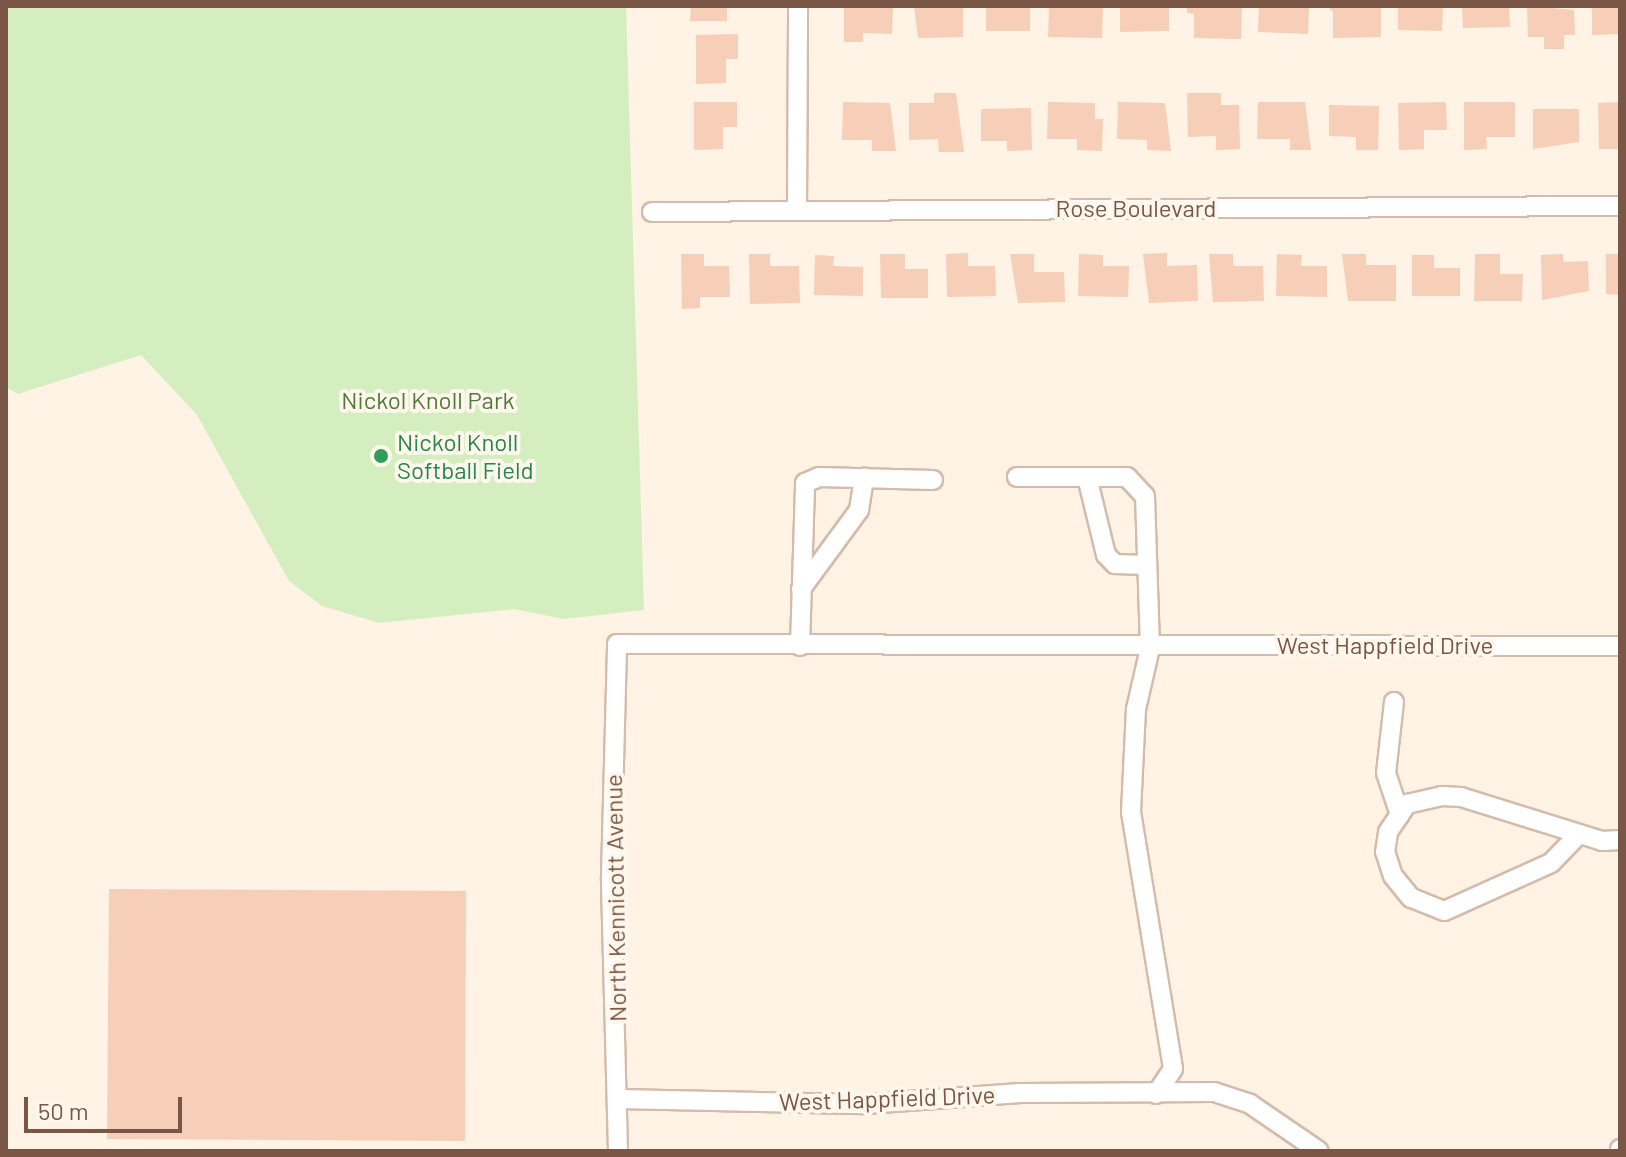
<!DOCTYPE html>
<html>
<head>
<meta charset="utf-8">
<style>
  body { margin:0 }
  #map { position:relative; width:1626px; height:1157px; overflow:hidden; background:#fef3e4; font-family:Barlow,sans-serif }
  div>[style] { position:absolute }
  .green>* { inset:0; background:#d5eec0 }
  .building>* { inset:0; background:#f7ceb8 }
  .roads { filter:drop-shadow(2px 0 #d4bbab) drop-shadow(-2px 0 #d4bbab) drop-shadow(0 2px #d4bbab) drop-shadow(0 -2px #d4bbab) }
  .street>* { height:18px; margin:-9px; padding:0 9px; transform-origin:9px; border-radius:9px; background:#fff }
  .dots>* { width:22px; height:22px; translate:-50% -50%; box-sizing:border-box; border:4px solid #fff7ec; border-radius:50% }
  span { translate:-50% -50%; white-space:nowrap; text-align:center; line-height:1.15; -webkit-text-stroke:8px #fff7ec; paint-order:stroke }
  .street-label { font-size:24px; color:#7a5646 }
  .park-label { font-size:24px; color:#517b3b }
  .leisure-label { font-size:24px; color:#27864d }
  .left { translate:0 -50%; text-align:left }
  .frame { position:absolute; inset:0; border:8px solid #7a5646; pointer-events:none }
  .scale { position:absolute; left:24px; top:1097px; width:158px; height:36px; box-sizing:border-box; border:4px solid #7a5646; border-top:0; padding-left:10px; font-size:24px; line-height:28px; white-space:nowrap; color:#7a5646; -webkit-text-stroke:6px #fff7ec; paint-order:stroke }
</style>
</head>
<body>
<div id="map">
  <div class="green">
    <div style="clip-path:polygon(6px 6px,626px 6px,644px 610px,564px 619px,514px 609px,379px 623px,322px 606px,289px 581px,197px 415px,141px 355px,18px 394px,6px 387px)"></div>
  </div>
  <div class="building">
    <div style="clip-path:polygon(691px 6px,727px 6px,727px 21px,690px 21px)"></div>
    <div style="clip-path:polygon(844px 6px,893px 6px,892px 34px,863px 33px,863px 42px,844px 42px)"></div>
    <div style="clip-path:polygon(914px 6px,963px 6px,963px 37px,918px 38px)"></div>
    <div style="clip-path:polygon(986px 6px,1030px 6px,1030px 31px,986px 31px)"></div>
    <div style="clip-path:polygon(1049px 6px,1103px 6px,1102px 38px,1048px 37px)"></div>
    <div style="clip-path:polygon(1120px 6px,1169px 6px,1169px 31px,1120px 32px)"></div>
    <div style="clip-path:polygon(1187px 6px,1242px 6px,1241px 39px,1194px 38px,1194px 14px,1187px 13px)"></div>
    <div style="clip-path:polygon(1259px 6px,1309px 6px,1308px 34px,1258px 32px)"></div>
    <div style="clip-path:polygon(1327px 6px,1381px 6px,1381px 37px,1333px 38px,1333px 12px)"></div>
    <div style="clip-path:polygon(1398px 6px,1443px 6px,1442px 31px,1398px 30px)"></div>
    <div style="clip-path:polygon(1462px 6px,1509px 6px,1510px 27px,1463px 28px)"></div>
    <div style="clip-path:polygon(1527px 6px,1574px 10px,1575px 35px,1564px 35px,1564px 49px,1544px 49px,1544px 37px,1528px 37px)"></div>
    <div style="clip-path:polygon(1592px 6px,1620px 6px,1620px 34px,1592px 35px)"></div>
    <div style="clip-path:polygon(738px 34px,738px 59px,726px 59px,726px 83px,696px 84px,696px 35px)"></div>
    <div style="clip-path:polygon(934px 93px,956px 93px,964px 152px,939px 152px,938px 139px,909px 140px,909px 103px,934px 103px)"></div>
    <div style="clip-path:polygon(1187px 93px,1221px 93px,1221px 105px,1239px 105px,1240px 149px,1216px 150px,1216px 136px,1188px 137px)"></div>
    <div style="clip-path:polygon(694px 102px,737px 102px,737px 127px,723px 127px,723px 149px,694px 150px)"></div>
    <div style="clip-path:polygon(843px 102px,890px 103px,896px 151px,872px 151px,872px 140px,842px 140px)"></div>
    <div style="clip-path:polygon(1048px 102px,1095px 103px,1095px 119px,1103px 119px,1102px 151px,1077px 150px,1077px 139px,1047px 139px)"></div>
    <div style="clip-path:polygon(1118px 102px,1165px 103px,1171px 151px,1147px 150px,1147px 140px,1117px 139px)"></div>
    <div style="clip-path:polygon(1258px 102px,1305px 102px,1311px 150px,1290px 150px,1290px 139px,1257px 139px)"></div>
    <div style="clip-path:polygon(1446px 102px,1447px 130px,1424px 130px,1424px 149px,1399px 150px,1398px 103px)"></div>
    <div style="clip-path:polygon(1464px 102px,1515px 102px,1515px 137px,1486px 137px,1487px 149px,1464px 150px)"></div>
    <div style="clip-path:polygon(1620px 102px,1620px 149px,1599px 149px,1598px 103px)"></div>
    <div style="clip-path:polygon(1329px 105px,1379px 106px,1378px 150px,1356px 150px,1356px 137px,1329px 136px)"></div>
    <div style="clip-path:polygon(1031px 108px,1032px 150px,1007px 151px,1007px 141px,981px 141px,981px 109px)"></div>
    <div style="clip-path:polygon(1533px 109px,1579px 109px,1579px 142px,1533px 149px)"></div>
    <div style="clip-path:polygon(968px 253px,968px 266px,995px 266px,996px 296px,947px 297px,946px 254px)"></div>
    <div style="clip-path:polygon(1167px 253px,1167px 266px,1197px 265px,1198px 301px,1149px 303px,1143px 254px)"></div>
    <div style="clip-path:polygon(681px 254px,704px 254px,704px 266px,729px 266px,730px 297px,700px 297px,700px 308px,682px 309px)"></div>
    <div style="clip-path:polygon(749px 254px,770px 254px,770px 266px,799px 266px,800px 303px,750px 304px)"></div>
    <div style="clip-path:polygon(880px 254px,905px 254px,905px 269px,928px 269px,928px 298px,881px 298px)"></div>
    <div style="clip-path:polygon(1010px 254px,1034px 254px,1034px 272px,1064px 272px,1065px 302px,1018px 303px)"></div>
    <div style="clip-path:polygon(1079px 254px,1103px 255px,1103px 266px,1129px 266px,1128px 297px,1078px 296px)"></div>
    <div style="clip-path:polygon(1209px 254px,1233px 254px,1233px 266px,1263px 266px,1264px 301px,1213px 302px)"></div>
    <div style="clip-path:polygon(1277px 254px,1302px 255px,1301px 266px,1327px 266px,1327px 297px,1276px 296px)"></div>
    <div style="clip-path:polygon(1342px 254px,1366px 254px,1366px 265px,1396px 265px,1396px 301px,1348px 301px)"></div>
    <div style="clip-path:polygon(1475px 254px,1500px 254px,1500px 274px,1523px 274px,1522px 301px,1474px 301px)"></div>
    <div style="clip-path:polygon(1563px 254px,1563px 262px,1588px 261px,1589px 291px,1542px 300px,1541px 255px)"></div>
    <div style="clip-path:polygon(1606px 254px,1620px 254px,1620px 295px,1606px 294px)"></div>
    <div style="clip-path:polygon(815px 255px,834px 256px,833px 266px,863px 267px,863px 296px,814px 295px)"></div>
    <div style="clip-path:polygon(1412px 255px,1434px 255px,1434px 268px,1460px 268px,1460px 296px,1412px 296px)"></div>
    <div style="clip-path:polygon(109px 889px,466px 891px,465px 1141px,107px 1139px)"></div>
  </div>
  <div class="roads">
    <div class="street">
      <div style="left:797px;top:209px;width:203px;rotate:-89.7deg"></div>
      <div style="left:652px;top:212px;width:968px;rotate:-0.36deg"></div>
      <div style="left:1017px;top:477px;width:110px"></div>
      <div style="left:1127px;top:477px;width:26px;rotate:47deg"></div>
      <div style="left:1145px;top:496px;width:152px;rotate:88.1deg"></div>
      <div style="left:1150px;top:648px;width:63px;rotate:102.9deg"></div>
      <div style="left:1136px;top:709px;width:103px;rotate:92.8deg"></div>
      <div style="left:1131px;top:812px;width:260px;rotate:80.7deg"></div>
      <div style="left:1173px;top:1069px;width:30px;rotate:124deg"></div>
      <div style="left:1087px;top:477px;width:80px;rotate:76.3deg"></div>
      <div style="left:1106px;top:555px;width:13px;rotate:45deg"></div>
      <div style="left:1115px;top:564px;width:32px;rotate:2deg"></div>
      <div style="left:801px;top:589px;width:98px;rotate:-53.7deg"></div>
      <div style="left:859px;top:510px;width:33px;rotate:-81deg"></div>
      <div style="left:800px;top:646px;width:163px;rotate:-88.2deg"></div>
      <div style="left:805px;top:483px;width:15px;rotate:-23deg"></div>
      <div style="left:819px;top:477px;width:114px;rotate:1.5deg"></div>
      <div style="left:1394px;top:702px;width:71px;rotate:96.4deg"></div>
      <div style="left:1386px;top:773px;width:44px;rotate:71.6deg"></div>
      <div style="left:1579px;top:834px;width:40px;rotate:134deg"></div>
      <div style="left:1551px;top:863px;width:117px;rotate:155.8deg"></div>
      <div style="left:1444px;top:911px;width:35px;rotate:-158deg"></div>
      <div style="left:1411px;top:898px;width:28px;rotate:-129deg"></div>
      <div style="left:1393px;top:876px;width:25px;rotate:-108deg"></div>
      <div style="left:1385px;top:852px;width:20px;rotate:-81deg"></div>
      <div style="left:1388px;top:832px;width:34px;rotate:-56deg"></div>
      <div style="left:1407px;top:804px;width:36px;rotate:-13deg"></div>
      <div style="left:1442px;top:796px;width:19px;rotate:3deg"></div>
      <div style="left:1461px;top:797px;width:148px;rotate:17.3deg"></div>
      <div style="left:1602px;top:841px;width:18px;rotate:-3deg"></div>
      <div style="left:619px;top:1099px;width:247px;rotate:1.2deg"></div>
      <div style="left:866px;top:1104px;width:155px;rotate:-4.1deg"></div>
      <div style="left:1021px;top:1093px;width:193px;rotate:-0.3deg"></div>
      <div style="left:1214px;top:1092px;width:38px;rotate:18deg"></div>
      <div style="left:1250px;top:1104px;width:83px;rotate:34.3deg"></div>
      <div style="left:618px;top:1151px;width:274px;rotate:-91.5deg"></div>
      <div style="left:611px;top:877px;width:233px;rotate:-88.5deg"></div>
      <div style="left:617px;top:644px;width:1003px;rotate:0.11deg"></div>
      <div style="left:1620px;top:1151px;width:2px;rotate:-90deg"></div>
    </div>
  </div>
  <div class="dots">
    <div style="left:381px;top:456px;background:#2e9e5b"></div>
  </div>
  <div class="street-label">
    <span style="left:1136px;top:208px">Rose Boulevard</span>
    <span style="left:1385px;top:645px">West Happfield Drive</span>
    <span style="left:615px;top:898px;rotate:-91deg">North Kennicott Avenue</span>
    <span style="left:887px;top:1098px;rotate:-2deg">West Happfield Drive</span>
  </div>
  <div class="park-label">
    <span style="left:428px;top:400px">Nickol Knoll Park</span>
  </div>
  <div class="leisure-label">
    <span class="left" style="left:397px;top:456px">Nickol Knoll<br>Softball Field</span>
  </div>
  <div class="frame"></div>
  <div class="scale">50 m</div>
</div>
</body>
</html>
